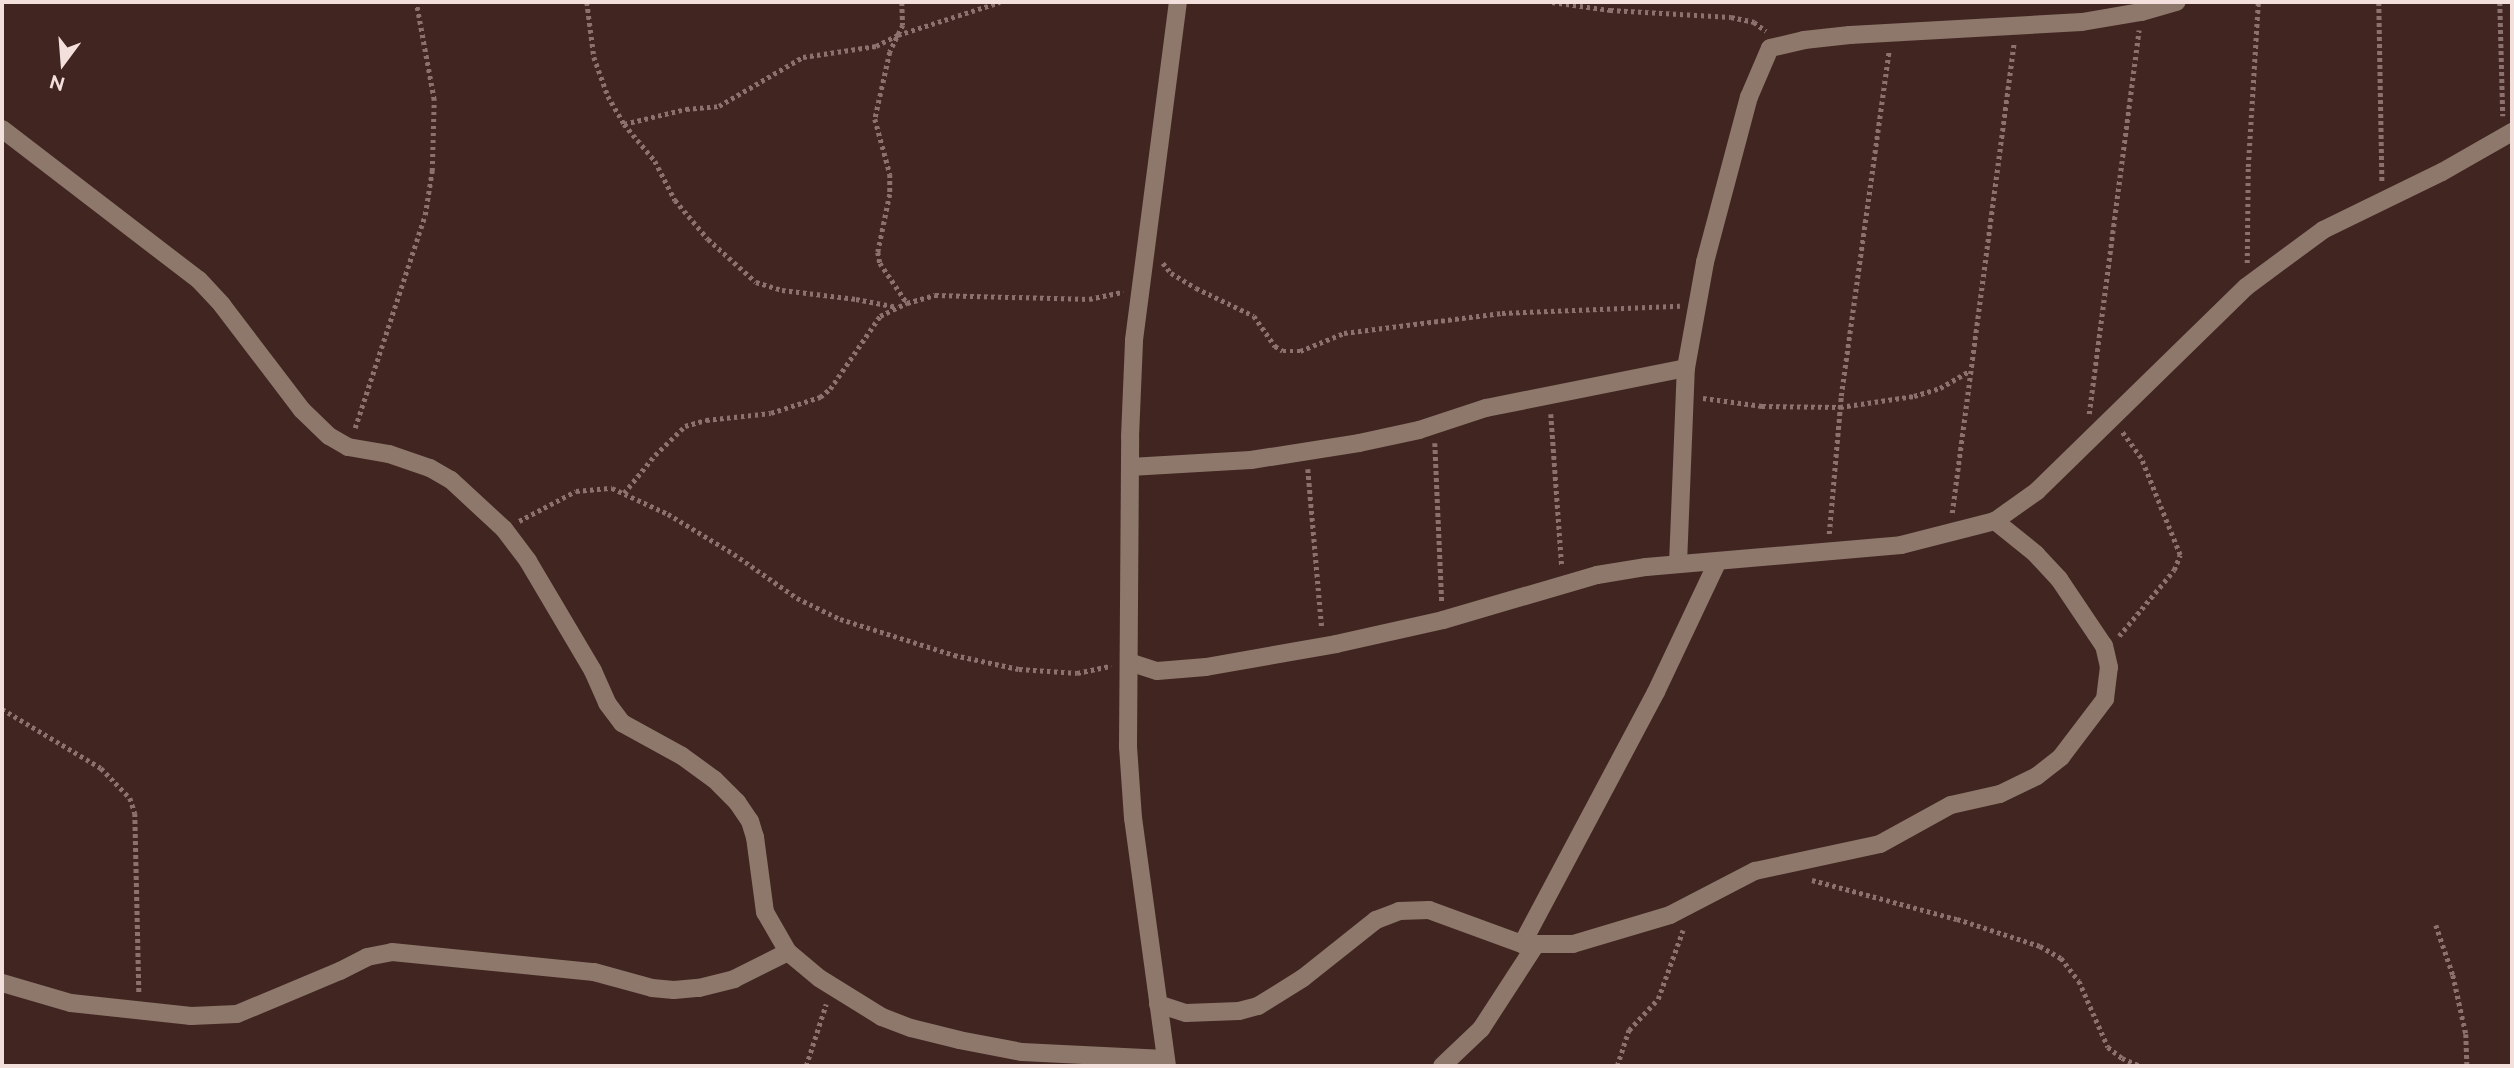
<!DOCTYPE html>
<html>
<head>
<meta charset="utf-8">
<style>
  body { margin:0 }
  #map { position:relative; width:2514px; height:1068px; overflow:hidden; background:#412521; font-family:Raleway,sans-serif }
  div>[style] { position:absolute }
  .path>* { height:4.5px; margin-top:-2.25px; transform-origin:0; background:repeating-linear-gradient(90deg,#8b726e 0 3.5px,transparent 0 7px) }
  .minor>* { height:18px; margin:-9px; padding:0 9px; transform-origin:9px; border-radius:9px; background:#8d786b }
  span { translate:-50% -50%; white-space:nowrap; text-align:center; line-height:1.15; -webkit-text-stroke:6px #412521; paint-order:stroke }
  .frame { position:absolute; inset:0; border:4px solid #f3dfdc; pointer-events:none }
  .north { position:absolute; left:28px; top:28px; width:70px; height:70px; -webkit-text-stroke:5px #412521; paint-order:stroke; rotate:196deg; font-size:19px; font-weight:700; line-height:28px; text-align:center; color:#f3dfdc }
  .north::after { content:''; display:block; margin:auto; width:24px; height:32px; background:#f3dfdc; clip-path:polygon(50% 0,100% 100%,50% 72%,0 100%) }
</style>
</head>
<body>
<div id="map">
  <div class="path">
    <div style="left:587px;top:2px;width:55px;rotate:82.7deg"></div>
    <div style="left:594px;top:57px;width:41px;rotate:70.3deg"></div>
    <div style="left:608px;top:96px;width:32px;rotate:60deg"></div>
    <div style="left:624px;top:124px;width:48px;rotate:50deg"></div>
    <div style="left:655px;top:161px;width:44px;rotate:62.9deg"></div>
    <div style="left:675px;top:200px;width:51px;rotate:49.8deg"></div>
    <div style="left:708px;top:239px;width:64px;rotate:41.9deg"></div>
    <div style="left:756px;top:282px;width:27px;rotate:17deg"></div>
    <div style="left:782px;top:290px;width:75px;rotate:6.9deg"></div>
    <div style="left:856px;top:299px;width:42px;rotate:11deg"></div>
    <div style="left:902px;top:2px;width:23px;rotate:88deg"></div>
    <div style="left:903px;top:25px;width:30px;rotate:116deg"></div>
    <div style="left:890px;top:52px;width:69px;rotate:102.6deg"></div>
    <div style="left:875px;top:119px;width:57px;rotate:74.7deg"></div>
    <div style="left:890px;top:174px;width:20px;rotate:90deg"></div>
    <div style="left:890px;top:194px;width:59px;rotate:101.7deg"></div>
    <div style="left:878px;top:252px;width:11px;rotate:80deg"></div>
    <div style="left:880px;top:263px;width:48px;rotate:56deg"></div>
    <div style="left:1552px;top:2px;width:59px;rotate:7.9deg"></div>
    <div style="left:1610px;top:10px;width:121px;rotate:3.3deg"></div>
    <div style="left:1731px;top:17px;width:24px;rotate:12deg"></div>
    <div style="left:1754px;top:22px;width:15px;rotate:37deg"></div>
    <div style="left:2379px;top:2px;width:180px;rotate:89deg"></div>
    <div style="left:2500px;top:2px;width:114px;rotate:88.5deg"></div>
    <div style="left:624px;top:124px;width:64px;rotate:-13.6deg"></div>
    <div style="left:686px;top:109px;width:33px;rotate:-5deg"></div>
    <div style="left:719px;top:106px;width:97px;rotate:-30.3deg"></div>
    <div style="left:803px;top:57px;width:74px;rotate:-8.6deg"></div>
    <div style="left:876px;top:46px;width:25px;rotate:-27deg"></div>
    <div style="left:898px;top:35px;width:107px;rotate:-17.9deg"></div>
    <div style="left:1163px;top:263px;width:13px;rotate:51deg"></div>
    <div style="left:1171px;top:273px;width:29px;rotate:31deg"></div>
    <div style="left:1196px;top:288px;width:64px;rotate:25.8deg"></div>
    <div style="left:1254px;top:316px;width:37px;rotate:55deg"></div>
    <div style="left:1275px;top:346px;width:9px;rotate:32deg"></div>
    <div style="left:1283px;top:351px;width:17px"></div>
    <div style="left:1300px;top:351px;width:48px;rotate:-22.2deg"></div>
    <div style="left:1344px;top:333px;width:159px;rotate:-7.2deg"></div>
    <div style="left:1502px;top:313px;width:178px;rotate:-2.3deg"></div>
    <div style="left:2247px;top:263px;width:96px;rotate:-89.4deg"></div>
    <div style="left:2248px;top:167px;width:165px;rotate:-86.5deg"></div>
    <div style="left:1703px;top:398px;width:60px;rotate:7.7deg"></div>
    <div style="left:1762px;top:406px;width:78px;rotate:0.7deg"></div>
    <div style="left:1840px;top:407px;width:75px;rotate:-8.5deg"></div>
    <div style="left:1914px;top:396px;width:27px;rotate:-17deg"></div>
    <div style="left:1940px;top:388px;width:34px;rotate:-30deg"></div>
    <div style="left:1551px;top:414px;width:152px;rotate:85.9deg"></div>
    <div style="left:2089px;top:414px;width:387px;rotate:-82.6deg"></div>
    <div style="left:355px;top:428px;width:224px;rotate:-71.8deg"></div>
    <div style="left:425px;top:215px;width:45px;rotate:-81deg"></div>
    <div style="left:432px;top:171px;width:71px;rotate:-88.4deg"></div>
    <div style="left:434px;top:100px;width:100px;rotate:-100.4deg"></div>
    <div style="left:1435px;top:443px;width:159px;rotate:87.5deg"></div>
    <div style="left:1308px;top:469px;width:160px;rotate:85deg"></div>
    <div style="left:624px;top:493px;width:49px;rotate:-50.8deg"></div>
    <div style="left:655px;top:455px;width:42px;rotate:-44deg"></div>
    <div style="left:685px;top:426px;width:22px;rotate:-16deg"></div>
    <div style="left:706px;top:420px;width:65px;rotate:-6.1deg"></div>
    <div style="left:771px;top:413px;width:52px;rotate:-18.1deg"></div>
    <div style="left:820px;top:397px;width:13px;rotate:-39deg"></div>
    <div style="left:830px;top:389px;width:88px;rotate:-55.6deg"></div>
    <div style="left:880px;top:316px;width:30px;rotate:-26deg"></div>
    <div style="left:907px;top:303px;width:29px;rotate:-16deg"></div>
    <div style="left:935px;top:295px;width:154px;rotate:1.5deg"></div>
    <div style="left:1089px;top:299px;width:35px;rotate:-12deg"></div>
    <div style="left:1952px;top:513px;width:474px;rotate:-82.5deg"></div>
    <div style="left:519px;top:521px;width:64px;rotate:-27.8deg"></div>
    <div style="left:576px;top:491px;width:36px;rotate:-5deg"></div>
    <div style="left:612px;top:488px;width:62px;rotate:24.9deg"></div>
    <div style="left:668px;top:514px;width:77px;rotate:31.2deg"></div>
    <div style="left:734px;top:554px;width:77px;rotate:34.9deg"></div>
    <div style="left:797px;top:598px;width:48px;rotate:26deg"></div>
    <div style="left:840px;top:619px;width:120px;rotate:17.5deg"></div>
    <div style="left:954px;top:655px;width:66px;rotate:12.2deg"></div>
    <div style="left:1019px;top:669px;width:58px;rotate:3.9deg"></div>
    <div style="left:1077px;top:673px;width:35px;rotate:-12deg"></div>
    <div style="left:1829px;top:534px;width:139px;rotate:-85deg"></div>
    <div style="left:1841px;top:396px;width:349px;rotate:-82.1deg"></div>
    <div style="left:2119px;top:636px;width:86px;rotate:-50.2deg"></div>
    <div style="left:2174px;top:570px;width:16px;rotate:-68deg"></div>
    <div style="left:2180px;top:555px;width:105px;rotate:-111.9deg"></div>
    <div style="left:2141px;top:458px;width:32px;rotate:-126deg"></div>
    <div style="left:2px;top:709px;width:115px;rotate:30.8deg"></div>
    <div style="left:101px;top:768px;width:42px;rotate:46deg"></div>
    <div style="left:130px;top:798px;width:16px;rotate:72deg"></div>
    <div style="left:135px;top:813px;width:179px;rotate:88.7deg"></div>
    <div style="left:1812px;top:880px;width:150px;rotate:15.1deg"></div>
    <div style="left:1957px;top:919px;width:87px;rotate:18deg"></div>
    <div style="left:2040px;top:946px;width:24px;rotate:30deg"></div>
    <div style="left:2061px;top:958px;width:29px;rotate:52deg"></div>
    <div style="left:2079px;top:981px;width:72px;rotate:66.3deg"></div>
    <div style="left:2108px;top:1047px;width:18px;rotate:38deg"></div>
    <div style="left:2122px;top:1058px;width:21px;rotate:23deg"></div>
    <div style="left:2436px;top:925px;width:53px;rotate:71.2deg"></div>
    <div style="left:2453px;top:975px;width:60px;rotate:77.6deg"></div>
    <div style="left:2466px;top:1034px;width:32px;rotate:88deg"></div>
    <div style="left:806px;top:1066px;width:65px;rotate:-72.1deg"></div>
    <div style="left:1617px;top:1066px;width:38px;rotate:-72deg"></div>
    <div style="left:1629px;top:1030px;width:42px;rotate:-46.9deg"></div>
    <div style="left:1658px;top:999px;width:73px;rotate:-70.1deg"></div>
  </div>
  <div class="minor">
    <div style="left:2px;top:129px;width:248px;rotate:37.5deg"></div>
    <div style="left:199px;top:280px;width:34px;rotate:47deg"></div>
    <div style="left:222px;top:305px;width:132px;rotate:52.7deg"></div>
    <div style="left:302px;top:410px;width:37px;rotate:44deg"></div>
    <div style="left:329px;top:436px;width:22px;rotate:30deg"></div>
    <div style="left:348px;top:447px;width:42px;rotate:9.7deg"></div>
    <div style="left:389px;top:454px;width:43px;rotate:18.9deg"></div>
    <div style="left:430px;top:468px;width:24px;rotate:30deg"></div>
    <div style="left:451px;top:480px;width:72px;rotate:42.8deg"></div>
    <div style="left:504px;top:529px;width:40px;rotate:53deg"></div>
    <div style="left:528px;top:561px;width:128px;rotate:59.4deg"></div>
    <div style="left:593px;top:671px;width:35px;rotate:66deg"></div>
    <div style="left:607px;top:703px;width:25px;rotate:53deg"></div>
    <div style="left:622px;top:723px;width:68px;rotate:28.8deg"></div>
    <div style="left:682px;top:756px;width:39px;rotate:36deg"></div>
    <div style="left:714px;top:779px;width:33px;rotate:45deg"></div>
    <div style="left:737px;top:802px;width:23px;rotate:56deg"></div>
    <div style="left:750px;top:821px;width:17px;rotate:73deg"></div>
    <div style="left:755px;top:837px;width:76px;rotate:82.4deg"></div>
    <div style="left:765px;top:912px;width:46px;rotate:60.1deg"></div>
    <div style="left:788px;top:952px;width:40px;rotate:40deg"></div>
    <div style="left:819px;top:978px;width:74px;rotate:31.8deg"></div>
    <div style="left:882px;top:1017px;width:31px;rotate:21deg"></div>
    <div style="left:911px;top:1028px;width:49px;rotate:14deg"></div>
    <div style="left:959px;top:1040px;width:64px;rotate:10.8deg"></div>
    <div style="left:1022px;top:1052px;width:143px;rotate:2.8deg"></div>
    <div style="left:1130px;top:467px;width:121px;rotate:-3.3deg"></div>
    <div style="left:1251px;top:460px;width:109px;rotate:-8.9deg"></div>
    <div style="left:1359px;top:443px;width:61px;rotate:-12.2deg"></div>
    <div style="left:1419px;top:430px;width:71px;rotate:-18.2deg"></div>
    <div style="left:1486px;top:408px;width:204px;rotate:-11.3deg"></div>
    <div style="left:1678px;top:564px;width:196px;rotate:-87.7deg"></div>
    <div style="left:1686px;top:368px;width:108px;rotate:-79.8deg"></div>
    <div style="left:1705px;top:262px;width:171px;rotate:-75.1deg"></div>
    <div style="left:1749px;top:97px;width:53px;rotate:-66.8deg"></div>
    <div style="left:1770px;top:48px;width:35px;rotate:-13deg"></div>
    <div style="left:1804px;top:40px;width:46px;rotate:-6.2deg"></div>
    <div style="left:1850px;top:35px;width:232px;rotate:-3.2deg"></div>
    <div style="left:2082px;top:22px;width:60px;rotate:-9.6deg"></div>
    <div style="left:2141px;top:12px;width:37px;rotate:-16deg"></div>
    <div style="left:1129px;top:662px;width:29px;rotate:18deg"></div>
    <div style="left:1157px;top:671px;width:49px;rotate:-4.7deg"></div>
    <div style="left:1206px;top:667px;width:132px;rotate:-10deg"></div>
    <div style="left:1336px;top:644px;width:110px;rotate:-12.6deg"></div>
    <div style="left:1443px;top:620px;width:160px;rotate:-16.3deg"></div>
    <div style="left:1597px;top:575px;width:50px;rotate:-9.3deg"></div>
    <div style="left:1646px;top:567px;width:256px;rotate:-4.9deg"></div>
    <div style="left:1901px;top:545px;width:97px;rotate:-14.3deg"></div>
    <div style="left:1995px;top:521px;width:52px;rotate:-35.5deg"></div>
    <div style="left:2037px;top:491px;width:292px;rotate:-44.3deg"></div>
    <div style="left:2246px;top:287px;width:96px;rotate:-36.5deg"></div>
    <div style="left:2323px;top:230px;width:132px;rotate:-26deg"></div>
    <div style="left:2442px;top:172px;width:81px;rotate:-29.7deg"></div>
    <div style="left:1522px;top:944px;width:285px;rotate:-62deg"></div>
    <div style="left:1656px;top:692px;width:145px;rotate:-64.7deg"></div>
    <div style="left:2px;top:983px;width:72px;rotate:16.2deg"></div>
    <div style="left:71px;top:1003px;width:121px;rotate:6.2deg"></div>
    <div style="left:191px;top:1016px;width:46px;rotate:-2.5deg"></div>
    <div style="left:237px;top:1014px;width:112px;rotate:-22.7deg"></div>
    <div style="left:340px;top:971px;width:30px;rotate:-27deg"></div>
    <div style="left:367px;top:957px;width:25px;rotate:-11deg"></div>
    <div style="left:392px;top:952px;width:203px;rotate:5.7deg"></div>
    <div style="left:594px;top:972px;width:60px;rotate:15.4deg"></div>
    <div style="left:652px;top:988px;width:22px;rotate:5deg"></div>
    <div style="left:674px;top:990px;width:25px;rotate:-5deg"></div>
    <div style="left:699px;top:988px;width:36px;rotate:-14deg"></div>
    <div style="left:734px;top:979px;width:60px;rotate:-26.6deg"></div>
    <div style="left:1158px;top:1004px;width:29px;rotate:18deg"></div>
    <div style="left:1186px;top:1013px;width:53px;rotate:-2.2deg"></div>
    <div style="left:1239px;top:1011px;width:20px;rotate:-15deg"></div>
    <div style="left:1258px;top:1006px;width:53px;rotate:-31.9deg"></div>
    <div style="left:1303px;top:978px;width:93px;rotate:-38.5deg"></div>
    <div style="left:1376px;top:920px;width:25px;rotate:-21deg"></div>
    <div style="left:1399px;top:911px;width:30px;rotate:-2deg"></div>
    <div style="left:1429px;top:910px;width:99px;rotate:20.1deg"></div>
    <div style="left:1522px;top:944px;width:51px"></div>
    <div style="left:1573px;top:944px;width:101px;rotate:-16.6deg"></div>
    <div style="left:1670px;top:915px;width:96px;rotate:-27.4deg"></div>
    <div style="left:1755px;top:871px;width:128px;rotate:-12.2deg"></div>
    <div style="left:1880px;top:844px;width:81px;rotate:-28.8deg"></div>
    <div style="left:1951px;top:805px;width:50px;rotate:-12.7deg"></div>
    <div style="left:2000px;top:794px;width:41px;rotate:-25.9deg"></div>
    <div style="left:2037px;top:776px;width:31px;rotate:-38deg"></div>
    <div style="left:2061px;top:757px;width:73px;rotate:-52.8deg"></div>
    <div style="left:2105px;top:699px;width:32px;rotate:-83deg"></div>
    <div style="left:2109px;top:667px;width:22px;rotate:-103deg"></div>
    <div style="left:2104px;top:646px;width:81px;rotate:-123.9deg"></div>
    <div style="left:2059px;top:579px;width:34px;rotate:-133deg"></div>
    <div style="left:2036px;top:554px;width:53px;rotate:-141.2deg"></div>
    <div style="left:1167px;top:1066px;width:250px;rotate:-97.8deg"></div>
    <div style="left:1133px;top:818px;width:71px;rotate:-94deg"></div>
    <div style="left:1128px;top:747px;width:310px;rotate:-89.6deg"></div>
    <div style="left:1130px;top:437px;width:97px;rotate:-87.6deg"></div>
    <div style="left:1134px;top:340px;width:341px;rotate:-82.6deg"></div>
    <div style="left:1442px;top:1066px;width:54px;rotate:-43.5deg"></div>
    <div style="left:1481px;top:1029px;width:99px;rotate:-57deg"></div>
  </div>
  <div class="frame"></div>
  <div class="north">N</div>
</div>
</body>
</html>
